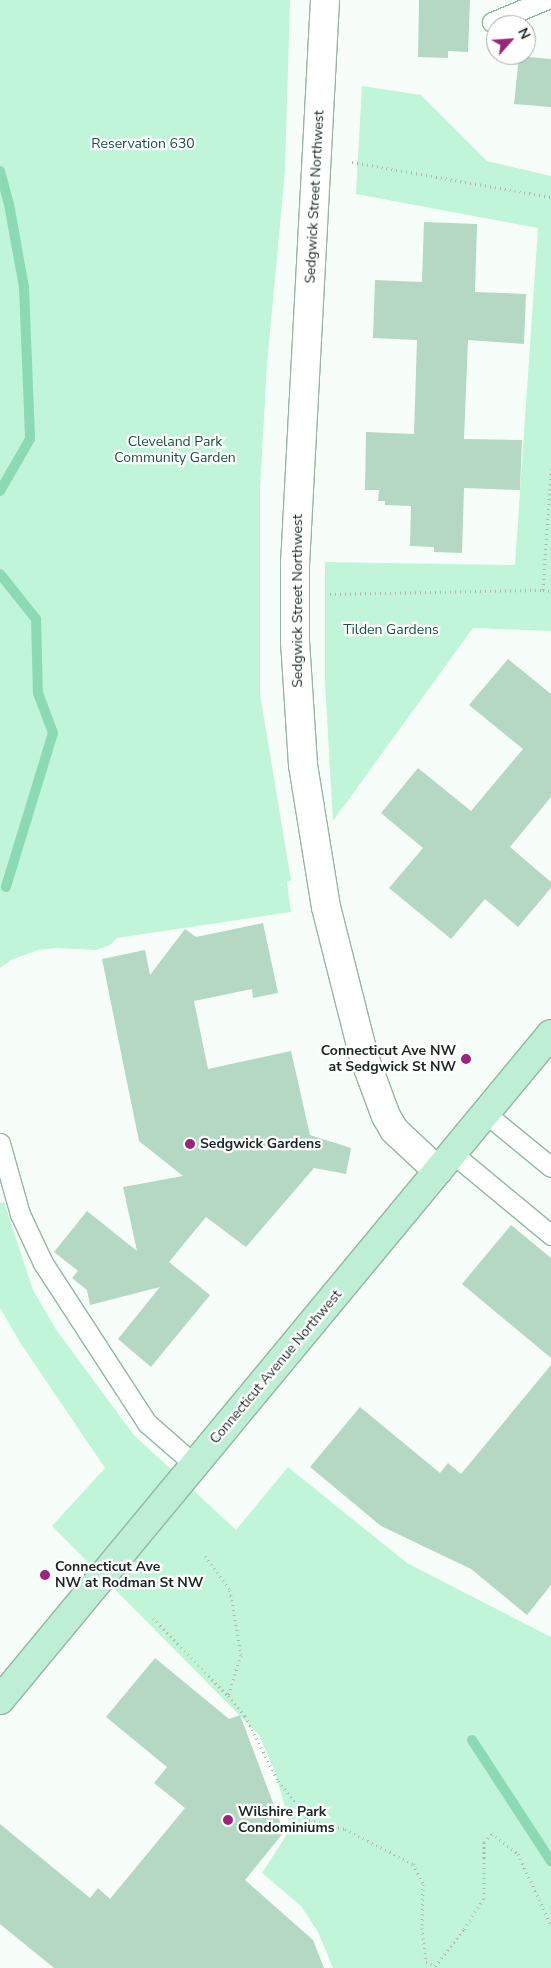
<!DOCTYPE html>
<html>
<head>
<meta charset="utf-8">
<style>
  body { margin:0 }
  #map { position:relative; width:551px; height:1968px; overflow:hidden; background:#f7fefa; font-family:"Nunito Sans",sans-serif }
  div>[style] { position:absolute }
  .green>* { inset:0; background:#c0f5d9 }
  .stream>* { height:10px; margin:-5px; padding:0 5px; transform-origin:5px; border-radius:5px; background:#8cdab3 }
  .building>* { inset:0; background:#b4d8c4 }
  .path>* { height:3px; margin-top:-1.5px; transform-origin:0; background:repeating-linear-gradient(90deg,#aeb7b2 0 1px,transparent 0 5px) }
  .roads { filter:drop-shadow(1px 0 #94b7a4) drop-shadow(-1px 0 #94b7a4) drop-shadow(0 1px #94b7a4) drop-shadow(0 -1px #94b7a4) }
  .service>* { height:19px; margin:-9.5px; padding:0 9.5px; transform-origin:9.5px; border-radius:9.5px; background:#fff }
  .minor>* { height:28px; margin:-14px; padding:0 14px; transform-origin:14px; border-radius:14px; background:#fff }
  .primary>* { height:28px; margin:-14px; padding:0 14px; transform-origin:14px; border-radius:14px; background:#beeed6 }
  .dots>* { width:14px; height:14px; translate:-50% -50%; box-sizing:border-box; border:2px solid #fff; border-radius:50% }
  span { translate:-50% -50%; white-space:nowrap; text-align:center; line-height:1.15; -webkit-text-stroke:4.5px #fff; paint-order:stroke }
  .park-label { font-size:14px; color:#155239 }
  .street-label { font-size:14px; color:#192720 }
  .poi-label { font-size:14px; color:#192720; font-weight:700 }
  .right { translate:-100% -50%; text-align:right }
  .left { translate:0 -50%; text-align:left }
  .north { position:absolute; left:486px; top:15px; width:50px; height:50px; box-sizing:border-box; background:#fff; border:1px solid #a3a9a6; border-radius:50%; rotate:64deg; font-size:14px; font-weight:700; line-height:20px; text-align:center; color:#192720 }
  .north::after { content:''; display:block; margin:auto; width:18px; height:22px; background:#9d247c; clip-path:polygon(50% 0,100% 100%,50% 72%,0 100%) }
</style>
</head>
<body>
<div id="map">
  <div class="green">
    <div style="clip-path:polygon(0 0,290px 0,285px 171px,267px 364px,260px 490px,260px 694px,291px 880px,287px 882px,291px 912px,117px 938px,110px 945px,96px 950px,56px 948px,38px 950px,11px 960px,0 968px)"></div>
    <div style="clip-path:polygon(362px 86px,421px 95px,487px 161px,551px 176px,551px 631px,473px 628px,333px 821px,325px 682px,325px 562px,515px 565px,538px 228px,356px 194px)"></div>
    <div style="clip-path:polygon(4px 1202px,33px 1290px,55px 1328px,133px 1434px,236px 1530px,288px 1467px,407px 1563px,551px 1637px,551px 1968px,333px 1968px,318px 1932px,301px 1906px,262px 1873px,291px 1828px,275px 1772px,259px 1735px,52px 1526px,105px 1468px,21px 1344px,0 1308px,0 1203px)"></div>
  </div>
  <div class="stream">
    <div style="left:0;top:171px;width:34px;rotate:75deg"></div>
    <div style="left:9px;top:204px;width:84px;rotate:79.8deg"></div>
    <div style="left:24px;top:287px;width:152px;rotate:87.7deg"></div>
    <div style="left:30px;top:439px;width:60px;rotate:120deg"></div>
    <div style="left:0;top:574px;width:58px;rotate:51.3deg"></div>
    <div style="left:36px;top:619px;width:74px;rotate:88.5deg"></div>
    <div style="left:38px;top:693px;width:43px;rotate:69.4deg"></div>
    <div style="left:53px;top:733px;width:161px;rotate:107deg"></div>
    <div style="left:472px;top:1740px;width:145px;rotate:56.9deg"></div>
  </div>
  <div class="building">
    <div style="clip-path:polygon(419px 0,470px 0,468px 52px,448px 51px,448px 58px,418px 57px)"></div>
    <div style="clip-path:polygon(519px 56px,551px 59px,551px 107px,514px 104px)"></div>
    <div style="clip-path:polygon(424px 222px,477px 224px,475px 292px,526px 294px,524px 344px,468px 340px,464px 439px,522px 440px,520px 490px,464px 488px,462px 553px,434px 552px,434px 547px,410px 546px,411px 506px,385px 505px,385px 501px,378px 501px,379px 490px,365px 490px,366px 432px,414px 434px,417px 340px,373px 338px,375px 280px,422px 282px)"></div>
    <div style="clip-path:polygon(508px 659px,551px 694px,551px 797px,510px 847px,551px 882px,551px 888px,518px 927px,485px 899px,451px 939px,389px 888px,423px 848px,381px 813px,418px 768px,471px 811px,523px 749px,469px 705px)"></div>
    <div style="clip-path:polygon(263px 923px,278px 993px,253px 998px,252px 989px,194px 1001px,208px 1069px,291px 1051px,310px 1135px,351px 1148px,346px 1174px,314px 1168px,246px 1247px,206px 1217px,169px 1262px,210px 1295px,151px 1367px,118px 1339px,160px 1287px,90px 1305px,87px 1290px,72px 1278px,78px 1271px,54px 1252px,87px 1211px,137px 1251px,123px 1187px,183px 1176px,139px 1141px,102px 959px,145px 950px,150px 975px,185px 929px,196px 937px)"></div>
    <div style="clip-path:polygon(511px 1225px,551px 1258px,551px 1358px,462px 1284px)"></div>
    <div style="clip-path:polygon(551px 1365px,551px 1585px,527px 1615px,471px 1569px,381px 1526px,310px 1467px,360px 1407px,440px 1473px,448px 1463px,461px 1474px)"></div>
    <div style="clip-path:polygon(155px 1658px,229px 1719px,240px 1715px,284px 1832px,245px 1880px,313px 1940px,324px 1968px,54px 1968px,0 1924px,0 1824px,90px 1898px,98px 1888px,110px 1899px,185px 1808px,154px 1783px,167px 1767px,106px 1717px)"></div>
  </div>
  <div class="path">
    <div style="left:352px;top:162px;width:202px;rotate:10deg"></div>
    <div style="left:551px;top:469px;width:121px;rotate:93.8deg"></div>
    <div style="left:543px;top:590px;width:8px;rotate:7deg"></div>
    <div style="left:330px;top:594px;width:213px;rotate:-1.1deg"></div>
    <div style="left:205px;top:1556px;width:42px;rotate:53.7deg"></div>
    <div style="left:230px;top:1590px;width:66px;rotate:80.4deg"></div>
    <div style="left:241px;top:1655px;width:43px;rotate:107.6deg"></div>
    <div style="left:228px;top:1696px;width:26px;rotate:50deg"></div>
    <div style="left:245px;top:1716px;width:73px;rotate:63.1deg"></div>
    <div style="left:278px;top:1781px;width:50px;rotate:51.5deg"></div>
    <div style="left:309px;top:1820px;width:37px;rotate:14deg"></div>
    <div style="left:345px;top:1829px;width:76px;rotate:27.2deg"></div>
    <div style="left:413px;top:1864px;width:22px;rotate:63deg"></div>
    <div style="left:423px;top:1884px;width:44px;rotate:91.3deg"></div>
    <div style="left:422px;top:1928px;width:34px;rotate:83deg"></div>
    <div style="left:426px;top:1962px;width:10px;rotate:24deg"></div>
    <div style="left:435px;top:1966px;width:47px;rotate:-51.9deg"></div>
    <div style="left:464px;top:1929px;width:37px;rotate:-57deg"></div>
    <div style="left:484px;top:1898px;width:56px;rotate:-90deg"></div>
    <div style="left:484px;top:1842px;width:12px;rotate:-48deg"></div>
    <div style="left:492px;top:1833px;width:33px;rotate:39deg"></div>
    <div style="left:518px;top:1854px;width:78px;rotate:65.1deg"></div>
    <div style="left:153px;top:1618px;width:108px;rotate:46.1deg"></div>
  </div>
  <div class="roads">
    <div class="service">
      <div style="left:492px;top:22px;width:57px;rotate:-22.5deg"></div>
      <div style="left:485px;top:1113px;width:85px;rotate:39.3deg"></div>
      <div style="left:0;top:1143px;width:74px;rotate:74.3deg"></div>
      <div style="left:20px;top:1214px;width:54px;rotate:64.9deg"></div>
      <div style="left:43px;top:1263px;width:191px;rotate:57deg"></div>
      <div style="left:147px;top:1423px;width:64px;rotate:41.2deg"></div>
      <div style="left:452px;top:1153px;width:129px;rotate:39.6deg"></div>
    </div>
    <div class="minor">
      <div style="left:325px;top:0;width:565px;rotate:93.04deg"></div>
      <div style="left:295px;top:564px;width:77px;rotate:90deg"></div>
      <div style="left:295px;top:641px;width:124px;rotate:86.3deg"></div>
      <div style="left:303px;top:765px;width:144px;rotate:80.8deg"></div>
      <div style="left:326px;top:907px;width:155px;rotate:75.8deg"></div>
      <div style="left:364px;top:1057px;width:63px;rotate:69.6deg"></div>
      <div style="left:386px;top:1116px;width:16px;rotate:60deg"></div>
      <div style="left:394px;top:1130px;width:60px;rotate:43deg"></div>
    </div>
    <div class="primary">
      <div style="left:0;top:1700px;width:864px;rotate:-50.4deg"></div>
    </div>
  </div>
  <div class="dots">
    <div style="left:466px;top:1059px;background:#9d247c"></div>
    <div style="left:190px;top:1144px;background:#9d247c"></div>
    <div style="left:45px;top:1575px;background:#9d247c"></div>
    <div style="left:228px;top:1820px;background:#9d247c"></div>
  </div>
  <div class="park-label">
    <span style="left:143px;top:144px">Reservation 630</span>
    <span style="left:175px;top:450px">Cleveland Park<br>Community Garden</span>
    <span style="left:391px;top:630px">Tilden Gardens</span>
  </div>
  <div class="street-label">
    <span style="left:315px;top:197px;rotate:-87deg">Sedgwick Street Northwest</span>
    <span style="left:298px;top:601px;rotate:-90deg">Sedgwick Street Northwest</span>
    <span style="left:276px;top:1367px;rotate:-50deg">Connecticut Avenue Northwest</span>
  </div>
  <div class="poi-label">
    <span class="right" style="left:456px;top:1059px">Connecticut Ave NW<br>at Sedgwick St NW</span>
    <span class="left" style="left:200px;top:1144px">Sedgwick Gardens</span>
    <span class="left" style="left:55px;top:1575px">Connecticut Ave<br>NW at Rodman St NW</span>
    <span class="left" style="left:238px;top:1820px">Wilshire Park<br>Condominiums</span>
  </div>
  <div class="north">N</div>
</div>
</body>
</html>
